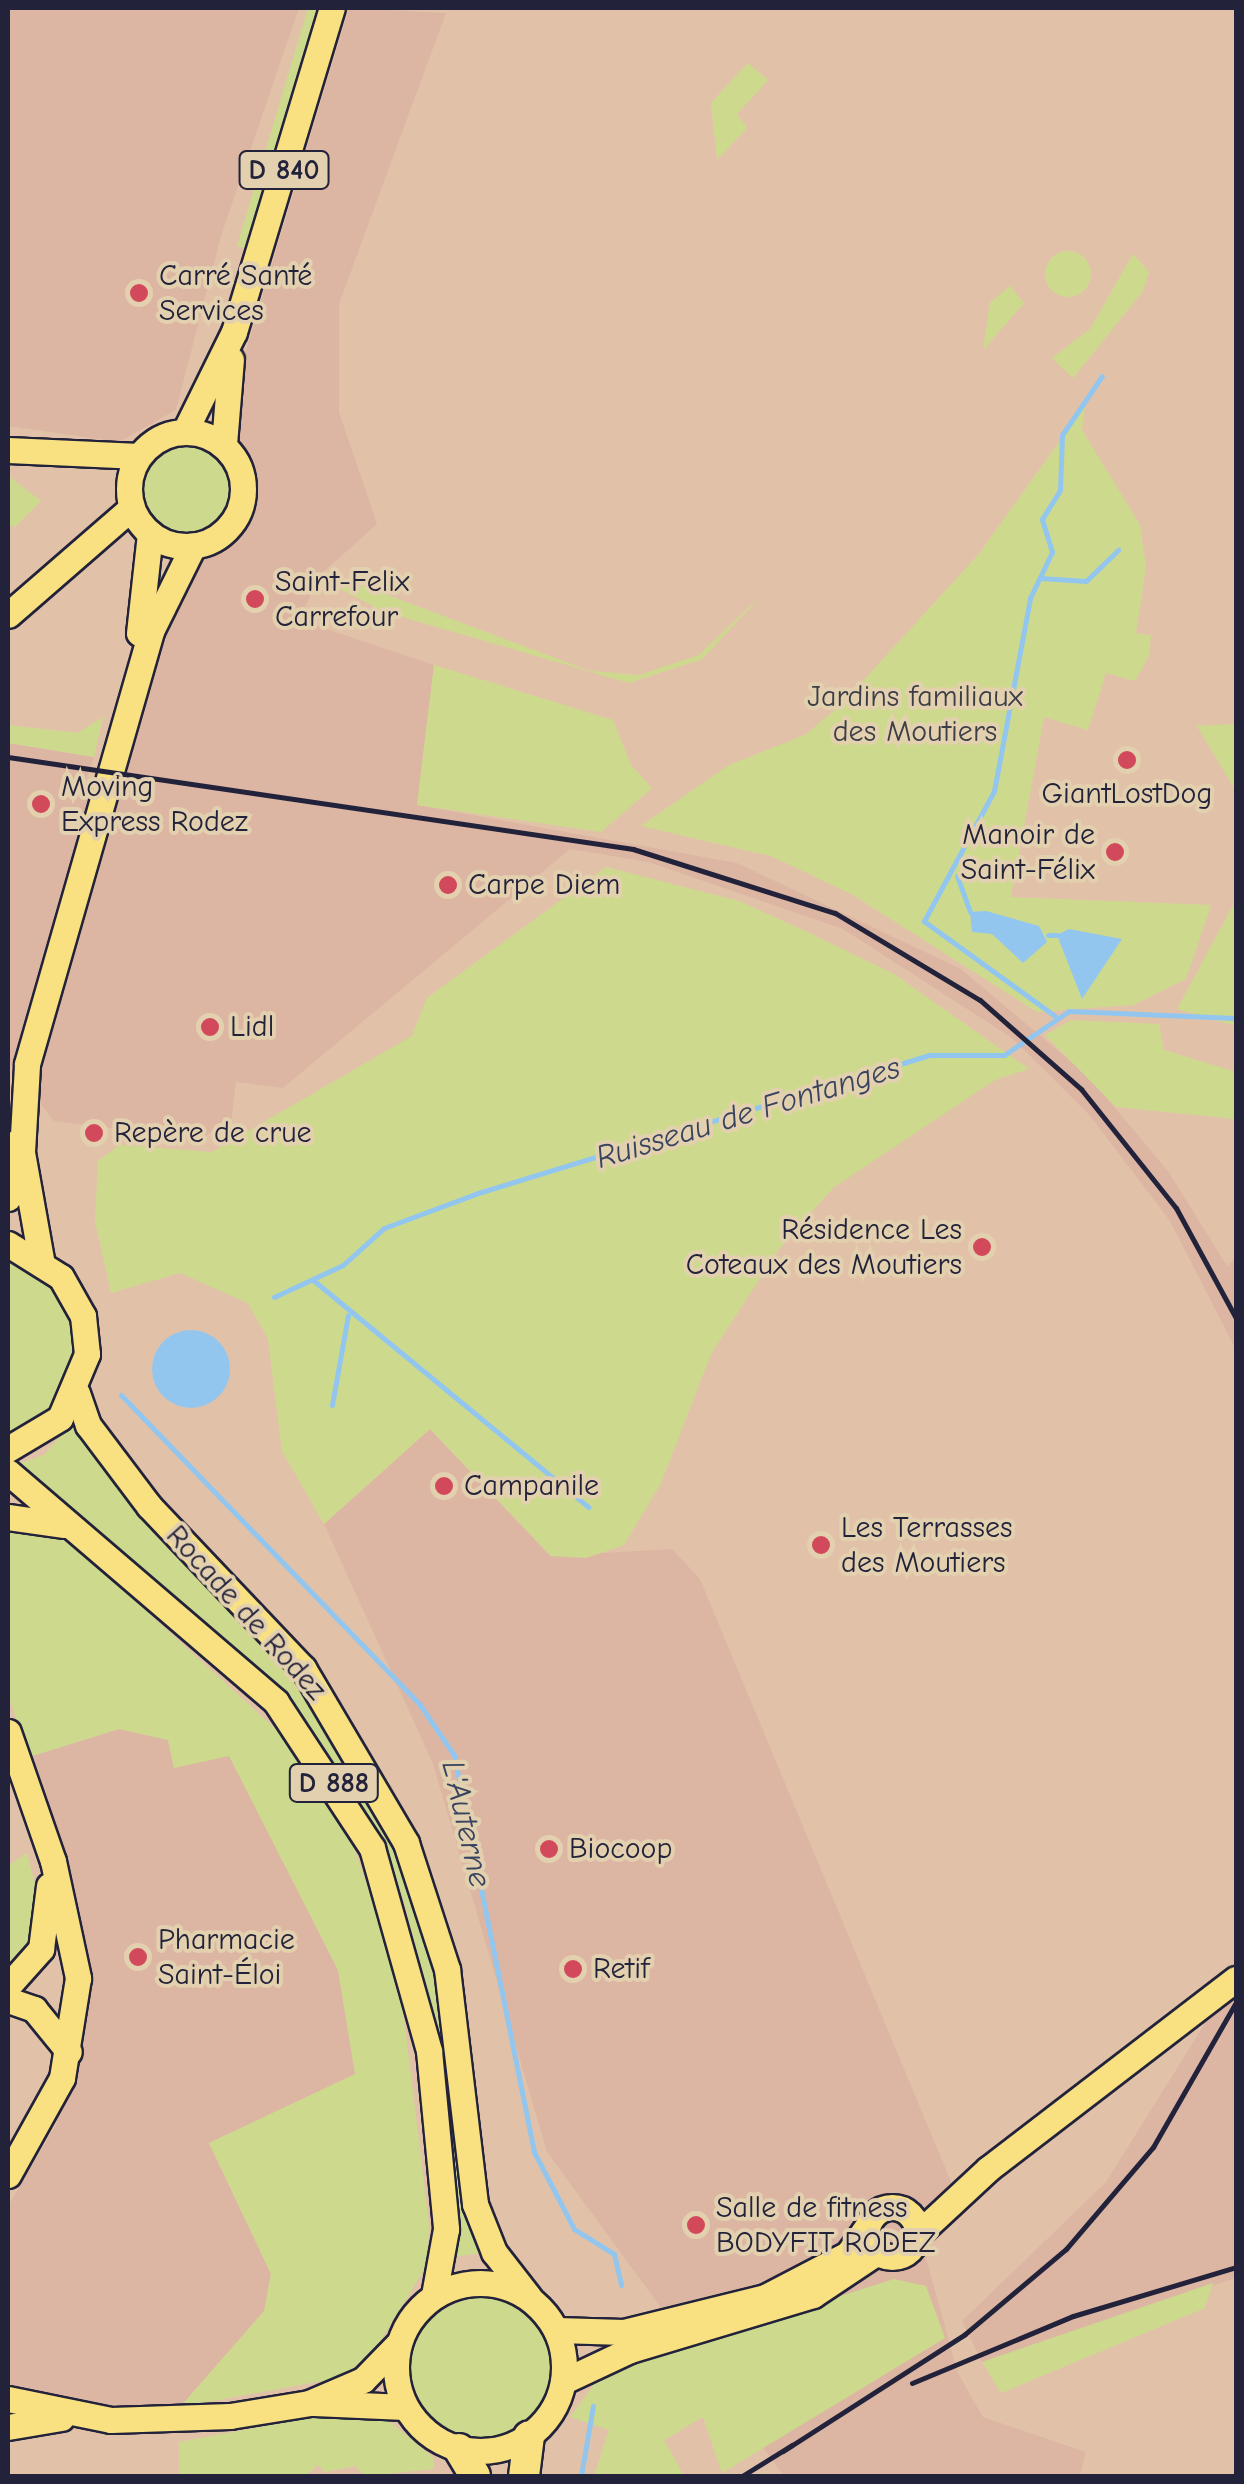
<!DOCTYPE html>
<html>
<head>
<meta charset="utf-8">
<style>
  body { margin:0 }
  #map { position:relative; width:1244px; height:2484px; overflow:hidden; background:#e1c2a9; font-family:"Comic Neue",sans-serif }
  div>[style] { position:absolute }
  .built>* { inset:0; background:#dcb6a3 }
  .green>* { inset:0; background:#cdda8d }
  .round { border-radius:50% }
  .water>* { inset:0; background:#92c6ef }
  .stream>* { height:5px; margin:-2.5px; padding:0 2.5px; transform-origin:2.5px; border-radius:2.5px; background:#92c6ef }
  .roads { filter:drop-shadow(2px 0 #22223b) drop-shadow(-2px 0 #22223b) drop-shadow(0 2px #22223b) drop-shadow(0 -2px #22223b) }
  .major>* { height:25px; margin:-12.5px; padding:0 12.5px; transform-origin:12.5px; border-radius:12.5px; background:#f9e181 }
  .major>.ring { margin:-12.5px; padding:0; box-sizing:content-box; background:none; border:25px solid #f9e181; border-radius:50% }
  .highway>* { height:30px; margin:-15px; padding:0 15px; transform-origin:15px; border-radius:15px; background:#f9e181 }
  .rail>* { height:5px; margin:-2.5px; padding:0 2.5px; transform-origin:2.5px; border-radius:2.5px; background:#22223b }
  .dots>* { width:28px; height:28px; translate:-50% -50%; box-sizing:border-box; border:5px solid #e3d0ae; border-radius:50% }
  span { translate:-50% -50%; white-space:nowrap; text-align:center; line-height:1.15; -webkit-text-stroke:8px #e3d0ae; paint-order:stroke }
  .shield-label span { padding:2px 8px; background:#e3d0ae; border:2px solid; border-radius:8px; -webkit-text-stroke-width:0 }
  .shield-label { font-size:28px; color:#22223b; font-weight:700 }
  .poi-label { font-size:30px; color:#22223b }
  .left { translate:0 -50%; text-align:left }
  .right { translate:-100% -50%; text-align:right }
  .park-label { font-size:30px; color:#3c3e47 }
  .street-label { font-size:30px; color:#22223b }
  .water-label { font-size:32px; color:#38435f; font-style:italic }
  .frame { position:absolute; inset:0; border:10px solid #22223b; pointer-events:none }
</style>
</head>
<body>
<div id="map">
  <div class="built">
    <div style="clip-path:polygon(8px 8px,299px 8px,221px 236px,176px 410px,119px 442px,8px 426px)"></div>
    <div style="clip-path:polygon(349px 8px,446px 13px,339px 304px,339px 412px,377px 524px,318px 577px,300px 620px,434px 665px,417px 805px,737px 863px,961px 969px,1088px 1076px,1168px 1171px,1227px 1266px,1236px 1257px,1236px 1350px,1170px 1221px,1091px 1117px,1012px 1038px,843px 929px,648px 862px,570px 849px,283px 1088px,236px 1082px,231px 1123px,198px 1139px,54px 1121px,8px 1062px,8px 743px,94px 757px,86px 781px,116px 783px)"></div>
    <div style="clip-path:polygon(430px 1429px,550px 1556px,672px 1549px,700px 1579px,952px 2184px,923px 2247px,958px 2373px,983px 2417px,1086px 2452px,1080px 2476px,784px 2476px,547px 2152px,433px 1764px,324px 1524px)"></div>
    <div style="clip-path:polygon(119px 1729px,168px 1740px,174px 1768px,229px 1755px,338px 1970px,356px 2074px,209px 2143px,271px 2274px,265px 2311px,180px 2407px,64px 2403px,8px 2386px,8px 2206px,56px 2125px,86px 1993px,29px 1757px)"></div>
    <div style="clip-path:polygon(1236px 1993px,1236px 2278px,982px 2362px,962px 2321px,1106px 2182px,1209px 2017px)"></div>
  </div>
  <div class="green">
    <div style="clip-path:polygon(308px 8px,323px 8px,247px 249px,237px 246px)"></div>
    <div style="clip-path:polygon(748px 63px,768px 80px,737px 114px,747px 128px,717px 160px,711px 103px)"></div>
    <div class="round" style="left:1045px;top:251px;width:46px;height:46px"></div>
    <div style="clip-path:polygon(1133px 254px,1149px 272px,1143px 291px,1073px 378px,1052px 358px,1090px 329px)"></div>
    <div style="clip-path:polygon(1010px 286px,1024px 303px,983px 350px,990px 303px)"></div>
    <div style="clip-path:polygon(1085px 406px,1082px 430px,1140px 525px,1146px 567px,1136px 633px,1151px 636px,1149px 656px,1135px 681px,1106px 673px,1088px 730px,1044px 717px,1011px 897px,1211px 905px,1186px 979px,1133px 1005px,1037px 1012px,853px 895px,771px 856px,641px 826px,729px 765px,805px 735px,841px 705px,978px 555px)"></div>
    <div class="round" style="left:141px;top:444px;width:94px;height:94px"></div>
    <div style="clip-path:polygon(8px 476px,41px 501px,15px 527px,8px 524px)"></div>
    <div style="clip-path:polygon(329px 583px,364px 586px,590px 671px,639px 675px,699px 655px,764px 593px,702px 659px,629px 683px,385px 612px)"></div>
    <div style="clip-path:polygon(434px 665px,613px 720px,631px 765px,652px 788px,601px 832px,417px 805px)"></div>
    <div style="clip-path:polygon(103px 717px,94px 757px,8px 743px,8px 725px,77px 733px)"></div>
    <div style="clip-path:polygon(1236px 724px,1236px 791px,1197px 726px)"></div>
    <div style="clip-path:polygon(606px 867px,739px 901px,803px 930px,894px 974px,1029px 1069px,995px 1080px,833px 1188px,779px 1249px,711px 1354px,661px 1483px,624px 1545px,586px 1558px,551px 1556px,430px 1429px,324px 1524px,282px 1451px,268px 1339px,248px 1303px,180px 1273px,111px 1293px,95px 1221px,98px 1161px,120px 1145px,212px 1152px,412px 1036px,427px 998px)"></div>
    <div style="clip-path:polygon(1236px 900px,1236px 1026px,1177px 1009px)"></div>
    <div style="clip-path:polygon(1071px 1020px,1159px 1024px,1164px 1050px,1236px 1072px,1236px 1119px,1116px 1107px,1045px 1035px)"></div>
    <div style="clip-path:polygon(8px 1256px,54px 1285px,77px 1336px,76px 1363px,53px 1413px,8px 1441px)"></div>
    <div style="clip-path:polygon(75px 1420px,314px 1700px,401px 1857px,432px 1947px,487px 2252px,455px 2257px,437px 2029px,403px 1898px,369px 1818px,303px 1715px,17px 1464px,44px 1455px)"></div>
    <div style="clip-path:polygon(8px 1529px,60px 1535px,135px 1601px,278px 1731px,352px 1842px,399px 1977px,429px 2225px,427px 2265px,375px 2350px,343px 2377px,180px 2407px,264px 2311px,271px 2274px,209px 2143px,355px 2074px,338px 1970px,229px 1756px,174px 1768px,168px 1740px,119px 1729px,29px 1757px,8px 1694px)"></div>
    <div style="clip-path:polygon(27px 1853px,40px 1903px,29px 1946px,8px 1972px,8px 1866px)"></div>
    <div style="clip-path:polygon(894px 2279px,926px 2286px,945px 2338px,722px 2473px,703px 2417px,664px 2440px,684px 2476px,594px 2476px,609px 2430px,570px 2417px,604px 2371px)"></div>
    <div style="clip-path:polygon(1213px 2283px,1205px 2308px,1001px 2393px,982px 2362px)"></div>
    <div class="round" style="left:408px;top:2293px;width:146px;height:146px"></div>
    <div style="clip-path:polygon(323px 2415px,385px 2418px,433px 2457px,434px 2469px,366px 2476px,355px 2466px,325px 2472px,318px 2465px,305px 2476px,179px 2476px,179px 2442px)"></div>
  </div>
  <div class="water">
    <div style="clip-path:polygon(986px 911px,1039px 926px,1047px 942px,1023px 963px,992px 934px,972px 932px,970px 912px)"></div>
    <div style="clip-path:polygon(1069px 929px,1122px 939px,1082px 999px,1057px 935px)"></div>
    <div class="round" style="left:152px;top:1330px;width:78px;height:78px"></div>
  </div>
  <div class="stream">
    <div style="left:1040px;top:578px;width:46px;rotate:3.7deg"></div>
    <div style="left:1086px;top:581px;width:45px;rotate:-44.1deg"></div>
    <div style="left:957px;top:876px;width:38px;rotate:70deg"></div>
    <div style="left:1048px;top:935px;width:9px"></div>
    <div style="left:1055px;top:1016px;width:162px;rotate:-144.1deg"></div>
    <div style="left:924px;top:921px;width:148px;rotate:-61.7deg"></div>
    <div style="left:994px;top:791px;width:196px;rotate:-79.4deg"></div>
    <div style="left:1030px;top:598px;width:51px;rotate:-64.4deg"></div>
    <div style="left:1052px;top:552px;width:34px;rotate:-107deg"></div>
    <div style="left:1042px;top:519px;width:34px;rotate:-58deg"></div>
    <div style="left:1060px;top:490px;width:55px;rotate:-87.9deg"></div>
    <div style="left:1062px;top:435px;width:71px;rotate:-55.9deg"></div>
    <div style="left:313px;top:1280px;width:357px;rotate:39.5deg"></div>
    <div style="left:274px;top:1297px;width:76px;rotate:-24.9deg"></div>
    <div style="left:343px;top:1265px;width:55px;rotate:-42.1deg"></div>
    <div style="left:384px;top:1228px;width:100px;rotate:-20.4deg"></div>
    <div style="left:478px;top:1193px;width:472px;rotate:-17deg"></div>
    <div style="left:929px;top:1055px;width:75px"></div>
    <div style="left:1004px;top:1055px;width:78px;rotate:-34.1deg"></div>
    <div style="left:1069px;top:1011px;width:167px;rotate:2.4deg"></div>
    <div style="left:121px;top:1395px;width:431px;rotate:46deg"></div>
    <div style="left:420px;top:1705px;width:60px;rotate:55.8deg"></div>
    <div style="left:454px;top:1755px;width:405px;rotate:78.6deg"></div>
    <div style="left:534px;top:2152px;width:87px;rotate:62.5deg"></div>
    <div style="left:574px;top:2229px;width:47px;rotate:32deg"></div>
    <div style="left:614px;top:2254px;width:32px;rotate:77deg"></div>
    <div style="left:332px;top:1405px;width:91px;rotate:-79.9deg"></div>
    <div style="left:581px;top:2476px;width:71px;rotate:-80.3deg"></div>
  </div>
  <div class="roads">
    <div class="major">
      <div style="left:185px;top:431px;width:110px;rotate:-63.7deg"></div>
      <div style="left:234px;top:332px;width:338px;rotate:-73.2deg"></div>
      <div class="ring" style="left:129px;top:432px;width:89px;height:89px"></div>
      <div style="left:224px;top:444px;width:85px;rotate:-85.3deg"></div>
      <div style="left:8px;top:450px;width:131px;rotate:2.6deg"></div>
      <div style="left:8px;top:615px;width:163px;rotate:-41deg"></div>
      <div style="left:139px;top:633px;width:100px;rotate:-83.7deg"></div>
      <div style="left:8px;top:1198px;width:54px;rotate:-90deg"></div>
      <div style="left:8px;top:1244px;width:62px;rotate:31.9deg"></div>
      <div style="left:61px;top:1277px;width:45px;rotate:60.6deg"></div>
      <div style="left:83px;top:1316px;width:38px;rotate:84deg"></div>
      <div style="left:87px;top:1354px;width:69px;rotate:112.9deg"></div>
      <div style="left:60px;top:1418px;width:61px;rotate:149.2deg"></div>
      <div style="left:41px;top:1259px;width:109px;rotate:-100.1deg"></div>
      <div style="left:22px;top:1152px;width:88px;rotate:-86.7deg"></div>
      <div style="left:27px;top:1064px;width:453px;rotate:-74deg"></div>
      <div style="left:152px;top:629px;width:93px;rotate:-63.7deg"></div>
      <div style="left:77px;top:1393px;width:34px;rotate:71deg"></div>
      <div style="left:88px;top:1425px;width:101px;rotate:53deg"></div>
      <div style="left:149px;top:1506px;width:224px;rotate:46.5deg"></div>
      <div style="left:303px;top:1668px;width:203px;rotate:59.5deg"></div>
      <div style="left:406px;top:1843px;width:133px;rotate:72deg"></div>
      <div style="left:447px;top:1969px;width:237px;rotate:83.2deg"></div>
      <div style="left:475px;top:2204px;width:52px;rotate:68.4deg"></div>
      <div style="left:494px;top:2252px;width:57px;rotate:52.1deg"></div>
      <div style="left:8px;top:1472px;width:353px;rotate:40.6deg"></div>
      <div style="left:276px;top:1702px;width:175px;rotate:56.7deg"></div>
      <div style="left:372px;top:1848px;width:211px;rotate:74.3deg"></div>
      <div style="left:429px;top:2051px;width:179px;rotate:84.5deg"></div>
      <div style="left:446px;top:2229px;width:67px;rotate:100.3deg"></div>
      <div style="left:8px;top:1517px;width:57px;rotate:8.1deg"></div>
      <div style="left:8px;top:1732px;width:137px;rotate:70.8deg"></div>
      <div style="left:53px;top:1861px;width:120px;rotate:77.9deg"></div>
      <div style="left:78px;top:1978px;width:101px;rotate:99.1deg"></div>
      <div style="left:62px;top:2078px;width:111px;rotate:119.1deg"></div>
      <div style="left:8px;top:1986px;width:50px;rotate:-48.3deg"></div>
      <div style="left:41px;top:1949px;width:64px;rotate:-82.8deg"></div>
      <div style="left:8px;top:2000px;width:28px;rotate:19deg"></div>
      <div style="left:34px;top:2009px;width:55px;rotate:50.9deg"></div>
      <div class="ring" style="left:867px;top:2207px;width:25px;height:25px"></div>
      <div style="left:917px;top:2235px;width:97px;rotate:-42.9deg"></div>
      <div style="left:988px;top:2169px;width:312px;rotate:-37.5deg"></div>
      <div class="ring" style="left:396px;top:2283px;width:143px;height:143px"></div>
      <div style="left:557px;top:2330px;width:67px;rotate:1.7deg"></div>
      <div style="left:624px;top:2332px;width:145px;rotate:-13.9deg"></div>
      <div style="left:765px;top:2297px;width:93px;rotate:-27.4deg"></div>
      <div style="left:848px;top:2254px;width:33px;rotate:-55deg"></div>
      <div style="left:564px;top:2381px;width:73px;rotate:-25.2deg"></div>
      <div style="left:630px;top:2350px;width:191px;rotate:-16.7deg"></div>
      <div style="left:813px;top:2295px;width:76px;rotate:-33.7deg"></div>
      <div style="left:8px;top:2399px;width:105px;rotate:11.5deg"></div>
      <div style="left:111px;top:2420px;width:119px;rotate:-1.9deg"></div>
      <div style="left:230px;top:2416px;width:80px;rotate:-9.3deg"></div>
      <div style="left:309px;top:2403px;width:59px;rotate:-23.1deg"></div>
      <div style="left:363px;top:2380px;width:52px;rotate:-45.8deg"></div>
      <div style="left:314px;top:2403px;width:91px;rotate:2.5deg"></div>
      <div style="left:8px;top:2427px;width:54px;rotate:-9.6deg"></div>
    </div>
    <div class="highway">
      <div style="left:459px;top:2449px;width:31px;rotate:59deg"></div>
      <div style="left:524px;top:2476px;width:40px;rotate:-82.9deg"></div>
    </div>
  </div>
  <div class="rail">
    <div style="left:8px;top:757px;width:632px;rotate:8.37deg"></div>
    <div style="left:633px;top:849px;width:212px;rotate:17.6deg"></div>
    <div style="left:835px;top:913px;width:169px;rotate:31deg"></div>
    <div style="left:980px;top:1000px;width:135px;rotate:41.4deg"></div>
    <div style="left:1081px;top:1089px;width:152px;rotate:51.4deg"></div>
    <div style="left:1176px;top:1208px;width:125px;rotate:61.4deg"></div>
    <div style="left:912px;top:2383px;width:174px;rotate:-22.6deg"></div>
    <div style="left:1073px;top:2316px;width:170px;rotate:-16.7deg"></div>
    <div style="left:783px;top:2451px;width:216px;rotate:-32.7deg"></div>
    <div style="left:965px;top:2334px;width:132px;rotate:-40.1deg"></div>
    <div style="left:1066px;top:2249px;width:134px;rotate:-49.5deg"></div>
    <div style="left:1153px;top:2147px;width:167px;rotate:-60.2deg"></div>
    <div style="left:742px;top:2476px;width:59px;rotate:-31.8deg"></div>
  </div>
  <div class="dots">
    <div style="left:139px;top:293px;background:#d1495b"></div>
    <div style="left:255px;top:599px;background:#d1495b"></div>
    <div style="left:1127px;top:760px;background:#d1495b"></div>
    <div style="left:41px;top:804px;background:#d1495b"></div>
    <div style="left:1115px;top:852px;background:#d1495b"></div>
    <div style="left:448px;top:885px;background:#d1495b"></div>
    <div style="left:210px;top:1027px;background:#d1495b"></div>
    <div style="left:94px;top:1133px;background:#d1495b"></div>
    <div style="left:982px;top:1247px;background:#d1495b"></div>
    <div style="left:444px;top:1486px;background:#d1495b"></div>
    <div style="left:821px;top:1545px;background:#d1495b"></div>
    <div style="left:549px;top:1849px;background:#d1495b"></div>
    <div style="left:138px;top:1957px;background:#d1495b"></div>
    <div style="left:573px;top:1969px;background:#d1495b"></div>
    <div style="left:696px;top:2225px;background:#d1495b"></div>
  </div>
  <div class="shield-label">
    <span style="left:284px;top:170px">D 840</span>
    <span style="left:334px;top:1783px">D 888</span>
  </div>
  <div class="poi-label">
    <span class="left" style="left:159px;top:293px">Carré Santé<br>Services</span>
    <span class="left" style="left:275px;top:599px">Saint-Felix<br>Carrefour</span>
    <span class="left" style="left:61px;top:804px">Moving<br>Express Rodez</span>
    <span style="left:1127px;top:794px">GiantLostDog</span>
    <span class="right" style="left:1095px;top:852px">Manoir de<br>Saint-Félix</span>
    <span class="left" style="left:468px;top:885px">Carpe Diem</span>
    <span class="left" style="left:230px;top:1027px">Lidl</span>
    <span class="left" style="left:114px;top:1133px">Repère de crue</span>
    <span class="right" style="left:962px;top:1247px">Résidence Les<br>Coteaux des Moutiers</span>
    <span class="left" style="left:464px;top:1486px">Campanile</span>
    <span class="left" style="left:841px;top:1545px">Les Terrasses<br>des Moutiers</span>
    <span class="left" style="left:569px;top:1849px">Biocoop</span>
    <span class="left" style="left:158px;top:1957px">Pharmacie<br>Saint-Éloi</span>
    <span class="left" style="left:593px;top:1969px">Retif</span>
    <span class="left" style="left:716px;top:2225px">Salle de fitness<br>BODYFIT RODEZ</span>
  </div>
  <div class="park-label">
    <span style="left:915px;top:714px">Jardins familiaux<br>des Moutiers</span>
  </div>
  <div class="street-label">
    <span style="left:246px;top:1613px;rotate:48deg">Rocade de Rodez</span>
  </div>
  <div class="water-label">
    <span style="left:748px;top:1113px;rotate:-17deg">Ruisseau de Fontanges</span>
    <span style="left:466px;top:1824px;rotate:77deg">L'Auterne</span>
  </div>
  <div class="frame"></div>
</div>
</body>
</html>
